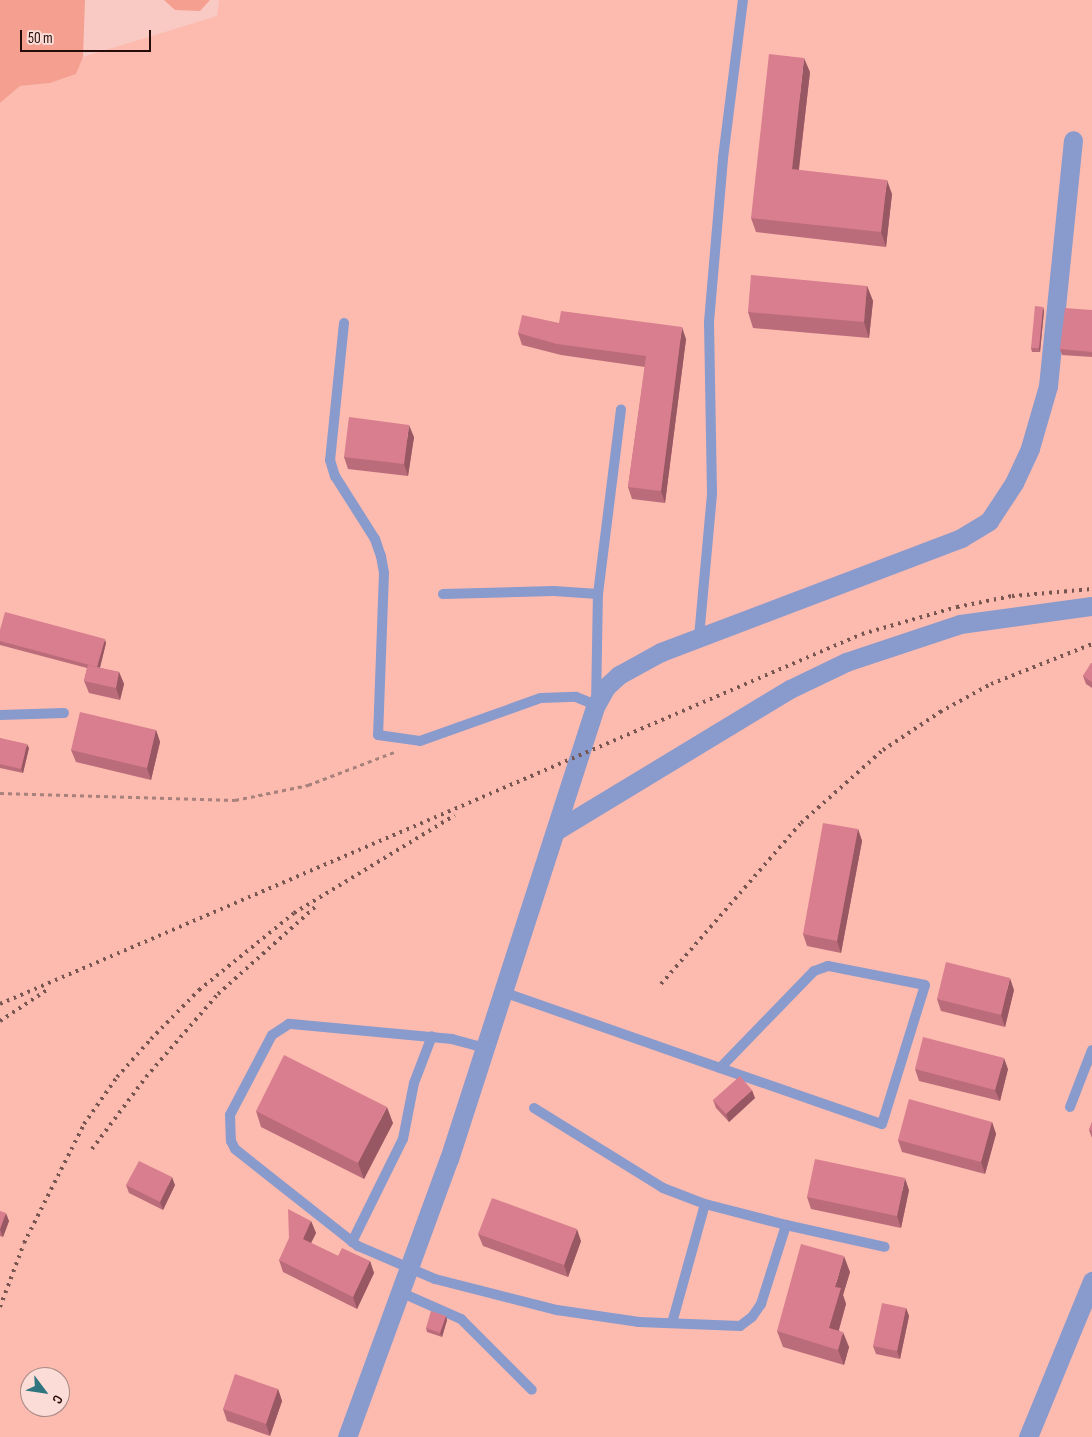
<!DOCTYPE html>
<html>
<head>
<meta charset="utf-8">
<style>
  body { margin:0 }
  #map { position:relative; width:1092px; height:1437px; overflow:hidden; background:#f8cac3; font-family:"Sofia Sans Condensed",sans-serif }
  div>[style] { position:absolute }
  .built>* { inset:0; background:#fdbbb0 }
  .green>* { inset:0; background:#f59f91 }
  .path>* { height:3px; margin-top:-1.5px; transform-origin:0; background:repeating-linear-gradient(90deg,#a7817c 0 4px,transparent 0 8px) }
  .service>* { height:10px; margin:-5px; padding:0 5px; transform-origin:5px; border-radius:5px; background:#899acd }
  .minor>* { height:19px; margin:-9.5px; padding:0 9.5px; transform-origin:9.5px; border-radius:9.5px; background:#899acd }
  .rail>* { height:4px; margin-top:-2px; transform-origin:0; background:repeating-linear-gradient(90deg,#775551 0 2.5px,transparent 0 7.5px) }
  .wall>* { inset:0; background:#bb6c7a }
  .shaded-wall>* { inset:0; background:#985863 }
  .building>* { inset:0; background:#d97e8e }
  span { translate:-50% -50%; white-space:nowrap; text-align:center; line-height:1.15; -webkit-text-stroke:5px #fbdcd6; paint-order:stroke }
  .north { position:absolute; left:20px; top:1367px; width:50px; height:50px; box-sizing:border-box; background:#fbdcd6; border:1px solid #a68984; border-radius:50%; rotate:121deg; font-size:14px; font-weight:700; line-height:20px; text-align:center; color:#270d0a }
  .north::after { content:''; display:block; margin:auto; width:18px; height:22px; background:#2e7580; clip-path:polygon(50% 0,100% 100%,50% 72%,0 100%) }
  .scale { position:absolute; left:20px; top:30px; width:131px; height:22px; box-sizing:border-box; border:2px solid #270d0a; border-top:0; padding-left:6px; font-size:15px; line-height:18px; white-space:nowrap; color:#270d0a; -webkit-text-stroke:4px #fbdcd6; paint-order:stroke }
</style>
</head>
<body>
<div id="map">
  <div class="built">
    <div style="clip-path:polygon(evenodd,219px 0,1092px 0,1092px 1437px,0 1437px,0 103px,20px 86px,50px 83px,75px 74px,83px 57px,217px 16px,219px 0,30px 1377px,60px 1377px,60px 1407px,30px 1407px,30px 1377px)"></div>
  </div>
  <div class="green">
    <div style="clip-path:polygon(0 0,85px 0,83px 57px,76px 74px,50px 83px,20px 86px,0 103px)"></div>
    <div style="clip-path:polygon(164px 0,210px 0,200px 11px,175px 10px)"></div>
  </div>
  <div class="path">
    <div style="left:0;top:793px;width:235px;rotate:1.7deg"></div>
    <div style="left:235px;top:800px;width:75px;rotate:-11.6deg"></div>
    <div style="left:308px;top:785px;width:92px;rotate:-21deg"></div>
  </div>
  <div class="service">
    <div style="left:344px;top:323px;width:138px;rotate:95.8deg"></div>
    <div style="left:330px;top:460px;width:17px;rotate:73deg"></div>
    <div style="left:335px;top:476px;width:75px;rotate:57.6deg"></div>
    <div style="left:375px;top:539px;width:18px;rotate:71deg"></div>
    <div style="left:381px;top:556px;width:17px;rotate:80deg"></div>
    <div style="left:384px;top:573px;width:162px;rotate:92.1deg"></div>
    <div style="left:378px;top:735px;width:42px;rotate:8.1deg"></div>
    <div style="left:420px;top:741px;width:128px;rotate:-19.6deg"></div>
    <div style="left:541px;top:698px;width:35px;rotate:-2deg"></div>
    <div style="left:576px;top:697px;width:22px;rotate:22deg"></div>
    <div style="left:596px;top:705px;width:111px;rotate:-89deg"></div>
    <div style="left:598px;top:594px;width:186px;rotate:-82.9deg"></div>
    <div style="left:443px;top:594px;width:111px;rotate:-1.5deg"></div>
    <div style="left:554px;top:591px;width:44px;rotate:3.9deg"></div>
    <div style="left:699px;top:637px;width:144px;rotate:-84.8deg"></div>
    <div style="left:712px;top:494px;width:172px;rotate:-91deg"></div>
    <div style="left:709px;top:322px;width:165px;rotate:-85.1deg"></div>
    <div style="left:723px;top:158px;width:159px;rotate:-82.8deg"></div>
    <div style="left:0;top:715px;width:64px;rotate:-1.8deg"></div>
    <div style="left:503px;top:992px;width:230px;rotate:19.3deg"></div>
    <div style="left:720px;top:1068px;width:171px;rotate:19.1deg"></div>
    <div style="left:882px;top:1124px;width:145px;rotate:-72.8deg"></div>
    <div style="left:925px;top:985px;width:99px;rotate:-168.9deg"></div>
    <div style="left:828px;top:966px;width:15px;rotate:160deg"></div>
    <div style="left:814px;top:971px;width:135px;rotate:134.1deg"></div>
    <div style="left:485px;top:1048px;width:34px;rotate:-165deg"></div>
    <div style="left:452px;top:1039px;width:164px;rotate:-174.7deg"></div>
    <div style="left:289px;top:1024px;width:20px;rotate:147deg"></div>
    <div style="left:272px;top:1035px;width:90px;rotate:117.7deg"></div>
    <div style="left:230px;top:1115px;width:26px;rotate:88deg"></div>
    <div style="left:231px;top:1141px;width:9px;rotate:63deg"></div>
    <div style="left:235px;top:1149px;width:157px;rotate:38.3deg"></div>
    <div style="left:358px;top:1246px;width:84px;rotate:23.2deg"></div>
    <div style="left:435px;top:1279px;width:126px;rotate:14.3deg"></div>
    <div style="left:557px;top:1310px;width:83px;rotate:8.3deg"></div>
    <div style="left:639px;top:1322px;width:101px;rotate:2.3deg"></div>
    <div style="left:740px;top:1326px;width:15px;rotate:-37deg"></div>
    <div style="left:752px;top:1317px;width:16px;rotate:-55deg"></div>
    <div style="left:761px;top:1304px;width:83px;rotate:-72.4deg"></div>
    <div style="left:786px;top:1225px;width:101px;rotate:12.5deg"></div>
    <div style="left:1070px;top:1107px;width:61px;rotate:-68.9deg"></div>
    <div style="left:534px;top:1108px;width:152px;rotate:31.8deg"></div>
    <div style="left:663px;top:1188px;width:45px;rotate:20.9deg"></div>
    <div style="left:705px;top:1204px;width:84px;rotate:14.5deg"></div>
    <div style="left:352px;top:1242px;width:115px;rotate:-63.7deg"></div>
    <div style="left:403px;top:1139px;width:57px;rotate:-78.9deg"></div>
    <div style="left:414px;top:1083px;width:50px;rotate:-69deg"></div>
    <div style="left:400px;top:1292px;width:67px;rotate:23.9deg"></div>
    <div style="left:461px;top:1319px;width:100px;rotate:45deg"></div>
    <div style="left:672px;top:1323px;width:123px;rotate:-74.5deg"></div>
  </div>
  <div class="minor">
    <div style="left:557px;top:830px;width:272px;rotate:-31.2deg"></div>
    <div style="left:790px;top:689px;width:62px;rotate:-25.7deg"></div>
    <div style="left:846px;top:662px;width:120px;rotate:-18.4deg"></div>
    <div style="left:960px;top:624px;width:133px;rotate:-7.8deg"></div>
    <div style="left:347px;top:1437px;width:296px;rotate:-69.9deg"></div>
    <div style="left:449px;top:1159px;width:477px;rotate:-72.1deg"></div>
    <div style="left:596px;top:705px;width:21px;rotate:-61deg"></div>
    <div style="left:606px;top:687px;width:18px;rotate:-43deg"></div>
    <div style="left:619px;top:675px;width:48px;rotate:-28.7deg"></div>
    <div style="left:661px;top:652px;width:321px;rotate:-20.8deg"></div>
    <div style="left:961px;top:538px;width:33px;rotate:-31deg"></div>
    <div style="left:989px;top:521px;width:45px;rotate:-56.7deg"></div>
    <div style="left:1014px;top:483px;width:38px;rotate:-65deg"></div>
    <div style="left:1030px;top:448px;width:65px;rotate:-73.8deg"></div>
    <div style="left:1048px;top:386px;width:247px;rotate:-84.2deg"></div>
    <div style="left:1028px;top:1437px;width:169px;rotate:-67.7deg"></div>
  </div>
  <div class="rail">
    <div style="left:661px;top:984px;width:213px;rotate:-49deg"></div>
    <div style="left:801px;top:823px;width:110px;rotate:-41.7deg"></div>
    <div style="left:883px;top:750px;width:69px;rotate:-33.7deg"></div>
    <div style="left:940px;top:712px;width:58px;rotate:-28.8deg"></div>
    <div style="left:991px;top:684px;width:109px;rotate:-21.6deg"></div>
    <div style="left:0;top:1004px;width:938px;rotate:-23.23deg"></div>
    <div style="left:862px;top:634px;width:99px;rotate:-15.9deg"></div>
    <div style="left:957px;top:607px;width:56px;rotate:-11.3deg"></div>
    <div style="left:1012px;top:596px;width:80px;rotate:-5deg"></div>
    <div style="left:0;top:1021px;width:56px;rotate:-33.4deg"></div>
    <div style="left:92px;top:1149px;width:90px;rotate:-53.1deg"></div>
    <div style="left:146px;top:1077px;width:110px;rotate:-49.1deg"></div>
    <div style="left:218px;top:994px;width:130px;rotate:-41.9deg"></div>
    <div style="left:0;top:1307px;width:68px;rotate:-69.4deg"></div>
    <div style="left:24px;top:1243px;width:133px;rotate:-63.2deg"></div>
    <div style="left:84px;top:1124px;width:57px;rotate:-54.9deg"></div>
    <div style="left:117px;top:1077px;width:51px;rotate:-48.2deg"></div>
    <div style="left:151px;top:1039px;width:69px;rotate:-45.6deg"></div>
    <div style="left:199px;top:990px;width:122px;rotate:-39deg"></div>
    <div style="left:294px;top:913px;width:188px;rotate:-31.3deg"></div>
  </div>
  <div class="wall">
    <div style="clip-path:polygon(810px 72px,799px 170px,892px 194px,886px 247px,756px 232px,751px 218px)"></div>
    <div style="clip-path:polygon(867px 286px,873px 301px,869px 338px,753px 328px,748px 312px)"></div>
    <div style="clip-path:polygon(1043px 307px,1044px 311px,1040px 352px,1032px 352px,1031px 348px)"></div>
    <div style="clip-path:polygon(1092px 310px,1092px 357px,1062px 355px,1060px 349px)"></div>
    <div style="clip-path:polygon(559px 323px,686px 339px,665px 503px,632px 499px,628px 487px,645px 367px,561px 355px,522px 345px,518px 333px)"></div>
    <div style="clip-path:polygon(414px 437px,408px 476px,348px 469px,344px 457px)"></div>
    <div style="clip-path:polygon(0 630px,106px 643px,100px 668px,119px 672px,124px 684px,120px 700px,89px 693px,84px 681px,87px 668px,0 645px)"></div>
    <div style="clip-path:polygon(1092px 663px,1092px 688px,1086px 684px,1083px 676px)"></div>
    <div style="clip-path:polygon(156px 730px,160px 742px,151px 780px,76px 762px,71px 750px)"></div>
    <div style="clip-path:polygon(0 738px,29px 748px,23px 773px,0 768px)"></div>
    <div style="clip-path:polygon(858px 829px,862px 841px,841px 953px,807px 946px,803px 934px)"></div>
    <div style="clip-path:polygon(1014px 990px,1005px 1027px,941px 1011px,937px 999px)"></div>
    <div style="clip-path:polygon(915px 1069px,1008px 1069px,1000px 1101px,919px 1081px)"></div>
    <div style="clip-path:polygon(755px 1098px,729px 1122px,716px 1108px,713px 1100px)"></div>
    <div style="clip-path:polygon(256px 1111px,393px 1123px,364px 1179px,261px 1127px)"></div>
    <div style="clip-path:polygon(992px 1122px,996px 1134px,985px 1174px,902px 1152px,898px 1140px)"></div>
    <div style="clip-path:polygon(1092px 1122px,1092px 1138px,1089px 1130px)"></div>
    <div style="clip-path:polygon(126px 1185px,175px 1185px,163px 1210px,129px 1193px)"></div>
    <div style="clip-path:polygon(909px 1190px,901px 1228px,811px 1209px,807px 1197px)"></div>
    <div style="clip-path:polygon(0 1211px,9px 1221px,3px 1237px,0 1236px)"></div>
    <div style="clip-path:polygon(311px 1221px,316px 1233px,311px 1243px,338px 1256px,370px 1261px,374px 1273px,357px 1309px,283px 1272px,279px 1260px)"></div>
    <div style="clip-path:polygon(478px 1234px,581px 1241px,568px 1277px,483px 1246px)"></div>
    <div style="clip-path:polygon(850px 1272px,843px 1295px,846px 1304px,839px 1330px,849px 1347px,844px 1365px,783px 1347px,777px 1331px)"></div>
    <div style="clip-path:polygon(906px 1308px,909px 1316px,900px 1359px,876px 1354px,873px 1346px)"></div>
    <div style="clip-path:polygon(446px 1316px,447px 1320px,442px 1337px,427px 1332px,426px 1328px)"></div>
    <div style="clip-path:polygon(278px 1389px,282px 1401px,270px 1436px,227px 1421px,223px 1409px)"></div>
  </div>
  <div class="shaded-wall">
    <div style="clip-path:polygon(804px 58px,810px 72px,797px 184px,792px 169px)"></div>
    <div style="clip-path:polygon(887px 180px,892px 194px,886px 247px,881px 232px)"></div>
    <div style="clip-path:polygon(867px 286px,873px 301px,869px 338px,864px 322px)"></div>
    <div style="clip-path:polygon(1043px 307px,1044px 311px,1040px 352px,1039px 348px)"></div>
    <div style="clip-path:polygon(682px 327px,686px 339px,665px 503px,661px 491px)"></div>
    <div style="clip-path:polygon(409px 425px,414px 437px,408px 476px,404px 464px)"></div>
    <div style="clip-path:polygon(105px 639px,106px 643px,99px 671px,97px 667px)"></div>
    <div style="clip-path:polygon(119px 672px,124px 684px,120px 700px,116px 688px)"></div>
    <div style="clip-path:polygon(156px 730px,160px 742px,151px 780px,147px 768px)"></div>
    <div style="clip-path:polygon(27px 744px,29px 748px,23px 773px,21px 769px)"></div>
    <div style="clip-path:polygon(858px 829px,862px 841px,841px 953px,837px 941px)"></div>
    <div style="clip-path:polygon(1010px 978px,1014px 990px,1005px 1027px,1001px 1015px)"></div>
    <div style="clip-path:polygon(1004px 1058px,1008px 1069px,1000px 1101px,995px 1090px)"></div>
    <div style="clip-path:polygon(752px 1090px,755px 1098px,729px 1122px,726px 1114px)"></div>
    <div style="clip-path:polygon(387px 1107px,393px 1123px,364px 1179px,358px 1163px)"></div>
    <div style="clip-path:polygon(992px 1122px,996px 1134px,985px 1174px,981px 1162px)"></div>
    <div style="clip-path:polygon(172px 1177px,175px 1185px,163px 1210px,160px 1202px)"></div>
    <div style="clip-path:polygon(905px 1178px,909px 1190px,901px 1228px,897px 1216px)"></div>
    <div style="clip-path:polygon(6px 1213px,9px 1221px,3px 1237px,0 1229px)"></div>
    <div style="clip-path:polygon(311px 1221px,316px 1233px,307px 1251px,303px 1239px)"></div>
    <div style="clip-path:polygon(577px 1229px,581px 1241px,568px 1277px,564px 1265px)"></div>
    <div style="clip-path:polygon(844px 1256px,850px 1272px,843px 1295px,846px 1304px,835px 1343px,829px 1328px,835px 1287px)"></div>
    <div style="clip-path:polygon(370px 1261px,374px 1273px,357px 1309px,353px 1297px)"></div>
    <div style="clip-path:polygon(906px 1308px,909px 1316px,900px 1359px,897px 1351px)"></div>
    <div style="clip-path:polygon(446px 1316px,447px 1320px,442px 1337px,440px 1333px)"></div>
    <div style="clip-path:polygon(843px 1332px,849px 1347px,844px 1365px,838px 1350px)"></div>
    <div style="clip-path:polygon(278px 1389px,282px 1401px,270px 1436px,266px 1424px)"></div>
  </div>
  <div class="building">
    <div style="clip-path:polygon(769px 54px,804px 58px,792px 169px,887px 180px,881px 232px,751px 218px)"></div>
    <div style="clip-path:polygon(751px 275px,867px 286px,864px 322px,748px 312px)"></div>
    <div style="clip-path:polygon(1035px 306px,1043px 307px,1039px 348px,1031px 348px)"></div>
    <div style="clip-path:polygon(1065px 308px,1092px 310px,1092px 352px,1060px 349px)"></div>
    <div style="clip-path:polygon(561px 311px,682px 327px,661px 491px,628px 487px,646px 356px,557px 344px,518px 333px,522px 315px,559px 323px)"></div>
    <div style="clip-path:polygon(349px 417px,409px 425px,404px 464px,344px 457px)"></div>
    <div style="clip-path:polygon(5px 612px,105px 639px,97px 667px,0 641px,0 630px)"></div>
    <div style="clip-path:polygon(1091px 663px,1092px 663px,1092px 682px,1083px 676px)"></div>
    <div style="clip-path:polygon(88px 665px,119px 672px,116px 688px,84px 681px)"></div>
    <div style="clip-path:polygon(80px 712px,156px 730px,147px 768px,71px 750px)"></div>
    <div style="clip-path:polygon(0 738px,27px 744px,21px 769px,0 764px)"></div>
    <div style="clip-path:polygon(823px 823px,858px 829px,837px 941px,803px 934px)"></div>
    <div style="clip-path:polygon(946px 962px,1010px 978px,1001px 1015px,937px 999px)"></div>
    <div style="clip-path:polygon(923px 1037px,1004px 1058px,995px 1090px,915px 1069px)"></div>
    <div style="clip-path:polygon(284px 1055px,387px 1107px,358px 1163px,256px 1111px)"></div>
    <div style="clip-path:polygon(740px 1076px,752px 1090px,726px 1114px,713px 1100px)"></div>
    <div style="clip-path:polygon(909px 1099px,992px 1122px,981px 1162px,898px 1140px)"></div>
    <div style="clip-path:polygon(1092px 1122px,1092px 1131px,1089px 1130px)"></div>
    <div style="clip-path:polygon(815px 1159px,905px 1178px,897px 1216px,807px 1197px)"></div>
    <div style="clip-path:polygon(139px 1161px,172px 1177px,160px 1202px,126px 1185px)"></div>
    <div style="clip-path:polygon(492px 1198px,577px 1229px,564px 1265px,478px 1234px)"></div>
    <div style="clip-path:polygon(288px 1209px,311px 1221px,303px 1239px,338px 1256px,342px 1248px,370px 1261px,353px 1297px,279px 1260px,289px 1238px)"></div>
    <div style="clip-path:polygon(0 1211px,6px 1213px,0 1229px)"></div>
    <div style="clip-path:polygon(801px 1244px,844px 1256px,835px 1287px,841px 1288px,829px 1328px,843px 1332px,838px 1350px,777px 1331px)"></div>
    <div style="clip-path:polygon(882px 1303px,906px 1308px,897px 1351px,873px 1346px)"></div>
    <div style="clip-path:polygon(431px 1311px,446px 1316px,440px 1333px,426px 1328px)"></div>
    <div style="clip-path:polygon(235px 1374px,278px 1389px,266px 1424px,223px 1409px)"></div>
  </div>
  <div class="north">С</div>
  <div class="scale">50 m</div>
</div>
</body>
</html>
